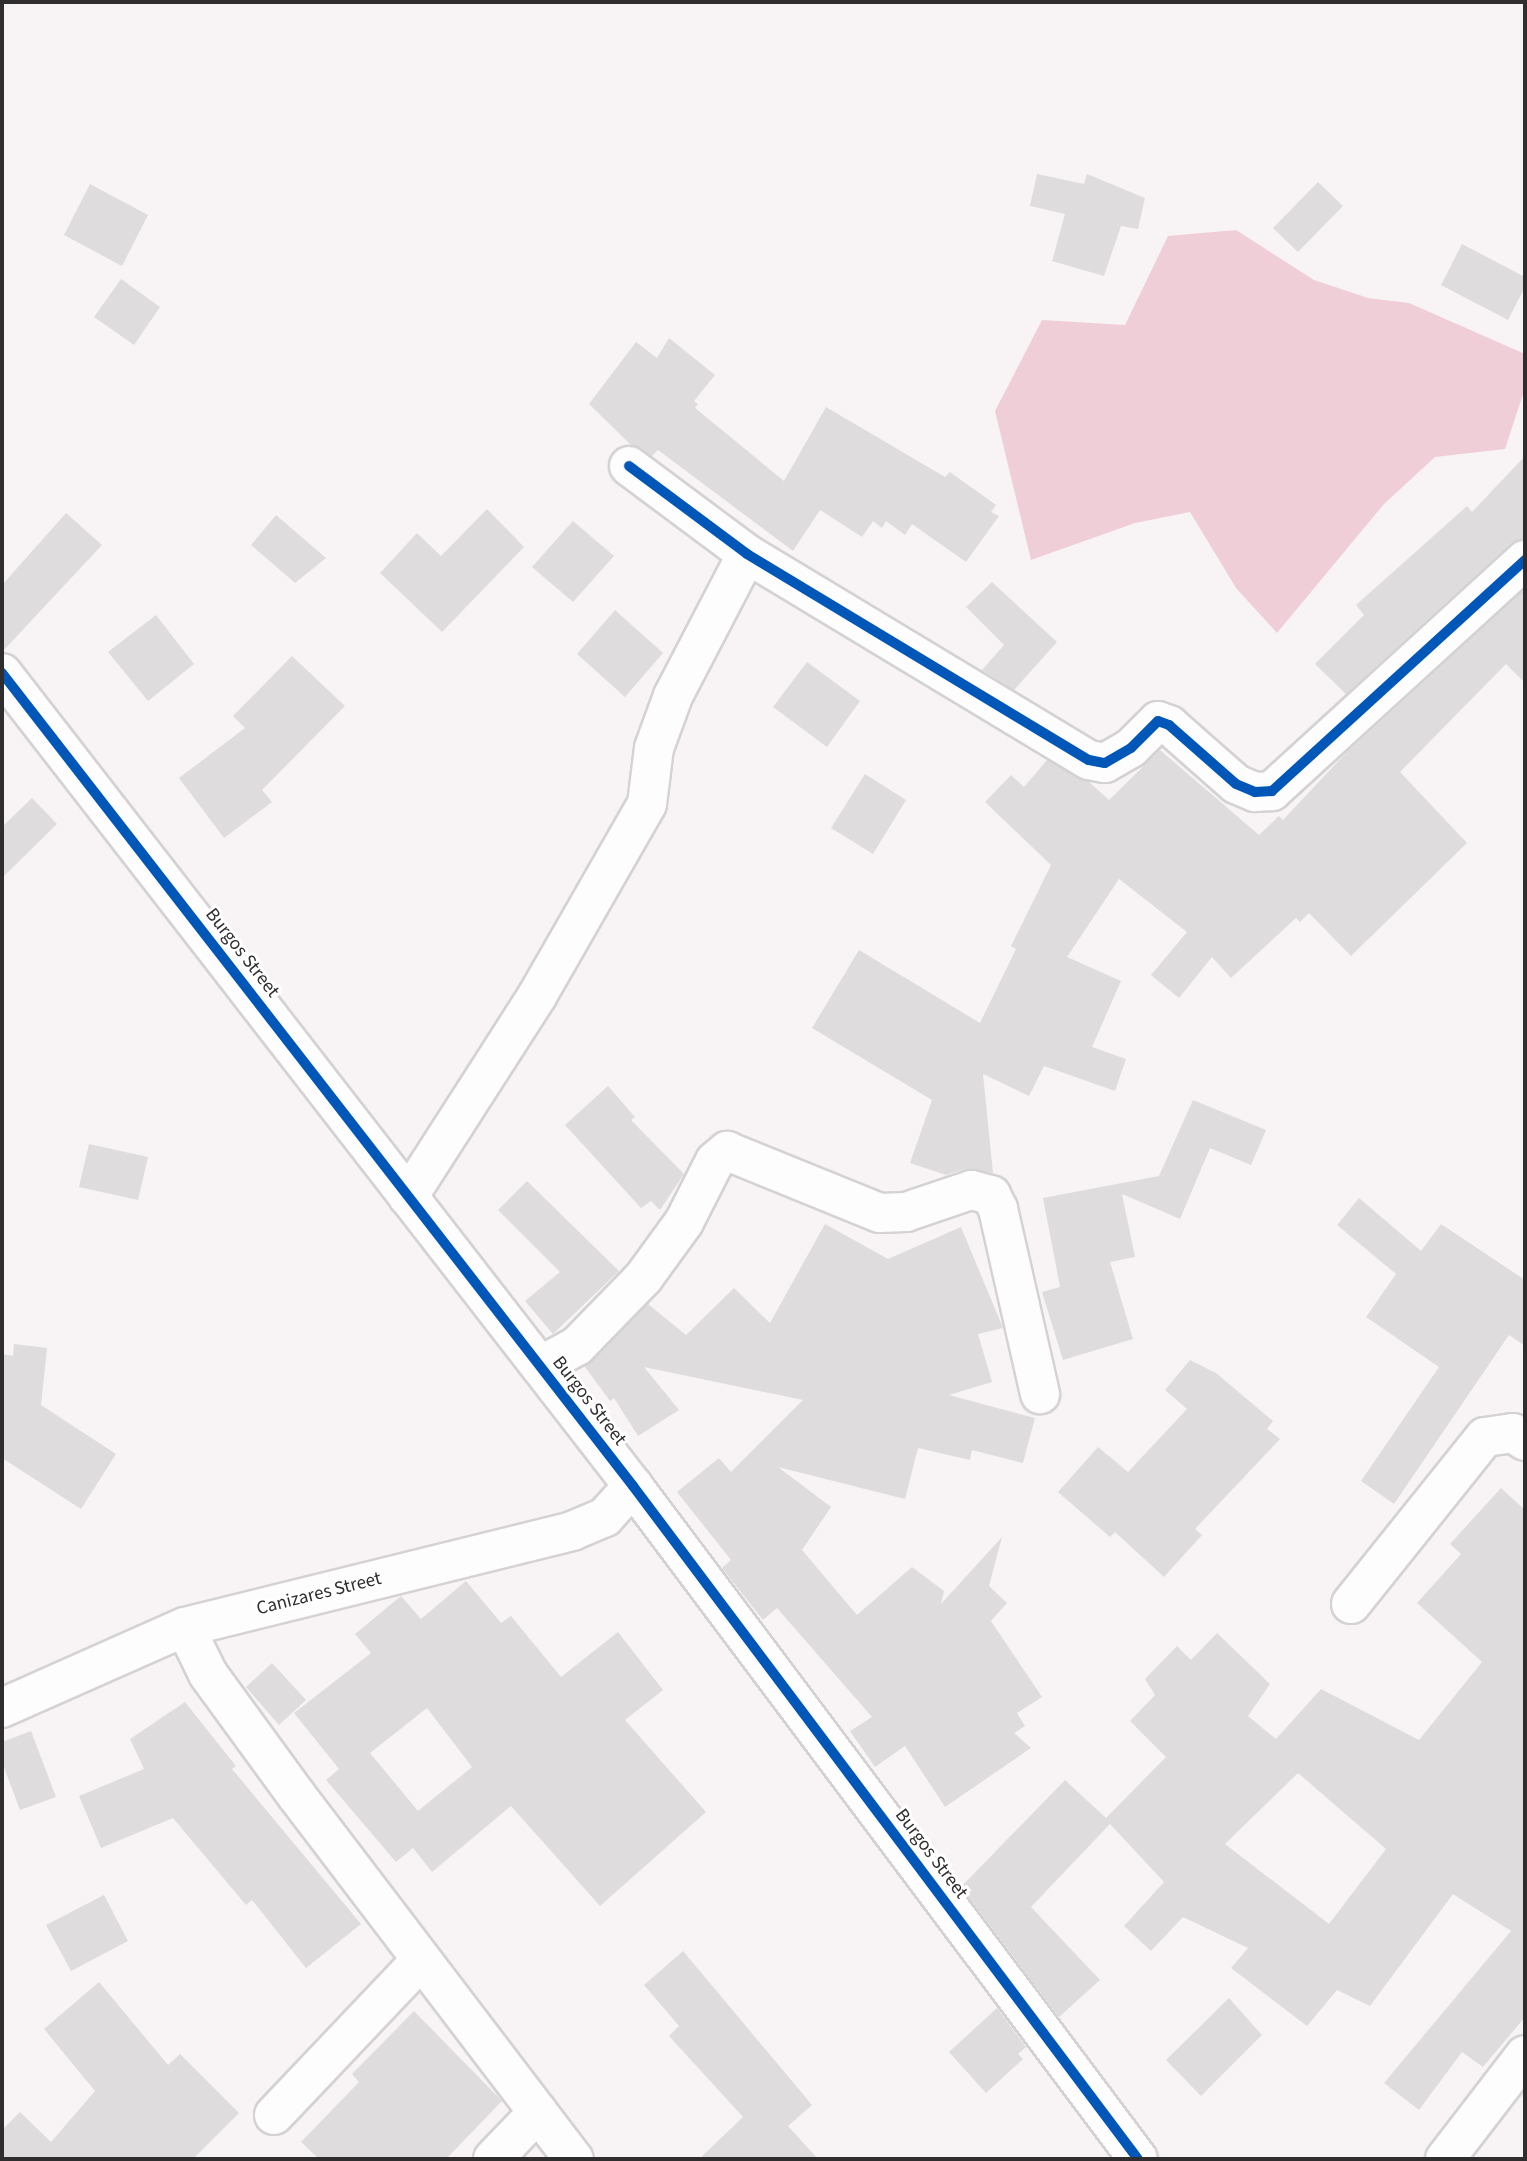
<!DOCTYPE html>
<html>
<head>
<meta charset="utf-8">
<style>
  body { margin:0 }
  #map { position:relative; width:1527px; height:2161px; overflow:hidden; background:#f8f4f5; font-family:"Source Sans 3",sans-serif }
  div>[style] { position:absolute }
  .green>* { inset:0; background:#f0ced8 }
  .building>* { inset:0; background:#dfdcdd }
  .roads { filter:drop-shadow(2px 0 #d4d2d2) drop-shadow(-2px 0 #d4d2d2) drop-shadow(0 2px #d4d2d2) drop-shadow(0 -2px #d4d2d2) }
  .minor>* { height:38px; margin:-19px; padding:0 19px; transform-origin:19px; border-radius:19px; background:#fefdfe }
  .cycleway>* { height:10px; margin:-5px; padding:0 5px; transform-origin:5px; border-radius:5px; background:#0057b8 }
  span { translate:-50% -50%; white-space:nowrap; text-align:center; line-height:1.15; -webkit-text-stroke:6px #fff; paint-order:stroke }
  .street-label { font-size:19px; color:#302d2e }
  .frame { position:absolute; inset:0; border:4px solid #302d2e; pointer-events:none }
</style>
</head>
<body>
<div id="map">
  <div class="green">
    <div style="clip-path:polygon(1236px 230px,1314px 280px,1368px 298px,1409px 303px,1525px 354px,1525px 388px,1505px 449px,1435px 457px,1384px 504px,1277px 633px,1236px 588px,1190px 512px,1135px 523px,1031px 560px,995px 411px,1042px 320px,1125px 325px,1168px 236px)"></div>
  </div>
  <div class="building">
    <div style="clip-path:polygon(1037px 174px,1084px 184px,1087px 174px,1145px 198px,1138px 229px,1121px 226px,1104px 276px,1052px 261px,1065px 214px,1030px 206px)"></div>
    <div style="clip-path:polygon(1318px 182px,1343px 206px,1298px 252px,1273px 228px)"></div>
    <div style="clip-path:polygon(90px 184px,148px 215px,122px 266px,64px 235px)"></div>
    <div style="clip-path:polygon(1462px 244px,1525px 277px,1525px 287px,1508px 320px,1441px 285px)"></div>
    <div style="clip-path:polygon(121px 279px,160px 307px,134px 345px,94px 317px)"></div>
    <div style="clip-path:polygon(669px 338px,715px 375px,694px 401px,698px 404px,695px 408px,784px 481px,826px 407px,945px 477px,950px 472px,996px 505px,991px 512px,999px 516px,966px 562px,912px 524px,905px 535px,886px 521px,882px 528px,873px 521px,862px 537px,820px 510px,793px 551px,658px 450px,652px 456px,630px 444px,589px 404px,636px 342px,657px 358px)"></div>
    <div style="clip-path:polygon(1525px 456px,1525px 539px,1510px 544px,1346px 694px,1315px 664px,1364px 615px,1356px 605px,1467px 506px,1472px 512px)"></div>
    <div style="clip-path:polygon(487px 509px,524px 547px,442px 632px,380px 573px,417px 533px,441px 556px)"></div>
    <div style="clip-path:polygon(66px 513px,102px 545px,2px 652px,2px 585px)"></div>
    <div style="clip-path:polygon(276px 515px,326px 558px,295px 583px,251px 545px)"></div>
    <div style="clip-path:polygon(573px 521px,614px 556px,573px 602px,532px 567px)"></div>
    <div style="clip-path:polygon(992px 582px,1057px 642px,1014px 690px,982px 670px,1004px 645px,966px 607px)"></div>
    <div style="clip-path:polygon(1525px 589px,1525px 683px,1506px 664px,1400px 772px,1467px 843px,1351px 956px,1309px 913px,1300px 922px,1296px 918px,1231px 978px,1212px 957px,1179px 998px,1151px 975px,1187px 932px,1119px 879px,1067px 957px,1121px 981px,1092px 1047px,1126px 1059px,1115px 1091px,1044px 1066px,1029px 1096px,983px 1074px,993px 1173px,965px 1169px,946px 1175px,910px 1163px,932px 1100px,812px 1028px,859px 950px,980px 1023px,1016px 949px,1011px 946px,1051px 865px,985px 802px,1011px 775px,1024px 787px,1047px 760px,1089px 782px,1109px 800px,1160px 750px,1259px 835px,1279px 816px,1283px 820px,1344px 755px)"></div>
    <div style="clip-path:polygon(615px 610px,663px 653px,625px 697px,577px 654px)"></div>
    <div style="clip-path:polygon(156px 615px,194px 664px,148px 701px,108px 652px)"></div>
    <div style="clip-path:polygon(292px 656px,345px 706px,262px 790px,272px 802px,224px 838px,179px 778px,245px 728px,233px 716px)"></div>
    <div style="clip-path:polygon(807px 662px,860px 701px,827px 747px,773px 707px)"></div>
    <div style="clip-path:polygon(865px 774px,906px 800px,873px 854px,831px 828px)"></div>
    <div style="clip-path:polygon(32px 798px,57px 824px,2px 878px,2px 827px)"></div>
    <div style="clip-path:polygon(608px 1086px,635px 1117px,631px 1120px,684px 1174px,660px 1210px,651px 1201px,641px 1208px,565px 1125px)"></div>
    <div style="clip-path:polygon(1193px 1100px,1266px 1130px,1251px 1165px,1210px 1148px,1180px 1219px,1122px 1194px,1135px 1257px,1110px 1262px,1133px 1339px,1063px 1360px,1042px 1292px,1060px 1287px,1043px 1198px,1159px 1176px)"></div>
    <div style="clip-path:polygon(89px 1144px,148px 1157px,138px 1200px,79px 1187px)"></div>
    <div style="clip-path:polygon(527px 1181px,619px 1271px,553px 1334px,525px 1301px,560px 1272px,498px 1210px)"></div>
    <div style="clip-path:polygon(1359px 1198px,1421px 1251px,1441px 1224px,1525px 1280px,1525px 1346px,1509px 1335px,1394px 1504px,1361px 1481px,1439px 1367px,1366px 1317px,1396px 1274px,1337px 1225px)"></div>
    <div style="clip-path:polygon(825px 1224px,888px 1259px,961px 1227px,1003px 1328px,978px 1334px,992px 1382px,949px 1395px,1035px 1418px,1023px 1463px,972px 1450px,970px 1460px,918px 1448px,905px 1499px,778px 1467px,831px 1507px,802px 1550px,857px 1615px,912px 1567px,944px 1591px,941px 1604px,1002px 1537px,989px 1586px,1007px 1603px,991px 1621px,1042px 1697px,1017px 1713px,1025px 1726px,1014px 1733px,1031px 1748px,945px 1807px,905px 1746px,875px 1767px,850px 1731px,872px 1717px,777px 1608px,763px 1620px,722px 1568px,731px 1560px,677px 1492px,719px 1458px,731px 1472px,803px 1400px,644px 1367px,679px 1410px,638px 1436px,614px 1398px,610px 1401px,585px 1367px,648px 1304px,686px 1335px,734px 1288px,770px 1323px)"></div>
    <div style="clip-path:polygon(14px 1344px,47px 1348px,41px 1405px,116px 1454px,81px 1509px,2px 1458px,2px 1354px,13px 1356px)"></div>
    <div style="clip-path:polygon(1190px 1360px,1216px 1373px,1273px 1421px,1267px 1429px,1280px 1439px,1195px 1529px,1202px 1535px,1164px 1577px,1115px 1532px,1110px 1537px,1058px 1492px,1098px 1447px,1128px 1472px,1187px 1409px,1165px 1390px)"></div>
    <div style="clip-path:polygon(evenodd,1501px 1488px,1525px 1510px,1525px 2017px,1483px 2067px,1462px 2052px,1419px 2110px,1384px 2083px,1511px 1931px,1453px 1894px,1370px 2006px,1337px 1990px,1307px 2026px,1231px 1968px,1248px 1948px,1183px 1917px,1151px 1951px,1124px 1926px,1164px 1882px,1110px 1824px,1031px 1907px,1100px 1980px,1059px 2017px,961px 1887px,1065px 1780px,1106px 1818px,1166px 1757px,1130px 1721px,1155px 1695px,1145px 1679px,1177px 1646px,1191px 1660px,1217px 1633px,1270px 1684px,1248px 1716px,1276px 1739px,1321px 1689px,1419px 1740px,1482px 1662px,1417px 1603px,1461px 1554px,1450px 1544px,1501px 1488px,1298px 1773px,1386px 1849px,1329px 1924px,1225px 1844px,1298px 1773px)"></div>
    <div style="clip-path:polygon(evenodd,466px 1581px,501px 1623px,511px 1616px,561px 1677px,618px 1632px,663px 1690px,625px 1720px,706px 1812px,600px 1906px,511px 1806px,432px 1872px,413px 1848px,396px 1862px,326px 1780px,339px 1769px,294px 1713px,371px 1653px,355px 1634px,401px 1596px,421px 1619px,466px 1581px,427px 1708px,472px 1767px,418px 1811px,370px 1753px,427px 1708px)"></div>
    <div style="clip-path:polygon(272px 1663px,306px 1700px,279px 1725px,246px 1687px)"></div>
    <div style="clip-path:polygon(185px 1702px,236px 1766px,232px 1769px,361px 1924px,306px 1968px,252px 1900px,246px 1905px,173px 1818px,101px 1848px,79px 1796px,144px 1769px,130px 1739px)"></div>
    <div style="clip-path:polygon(31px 1731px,56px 1797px,20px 1810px,2px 1762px,2px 1742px)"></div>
    <div style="clip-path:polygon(104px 1895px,128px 1941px,71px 1971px,46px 1925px)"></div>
    <div style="clip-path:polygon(683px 1951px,812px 2105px,788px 2126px,818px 2159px,699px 2159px,743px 2117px,669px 2036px,679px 2026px,644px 1985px)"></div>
    <div style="clip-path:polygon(99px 1982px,168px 2065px,180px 2054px,239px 2113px,193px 2159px,2px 2159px,2px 2130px,20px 2112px,51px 2142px,95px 2091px,44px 2029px)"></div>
    <div style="clip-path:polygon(1229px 1998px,1262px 2035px,1201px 2096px,1166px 2060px)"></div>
    <div style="clip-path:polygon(997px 2008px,1026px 2047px,1018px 2054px,1023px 2059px,986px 2093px,949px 2052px)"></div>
    <div style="clip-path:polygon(414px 2011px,502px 2101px,446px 2159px,319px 2159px,301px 2142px,359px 2082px,352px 2074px)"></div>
  </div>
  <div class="roads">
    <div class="minor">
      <div style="left:629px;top:466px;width:147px;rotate:36.7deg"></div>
      <div style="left:747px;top:554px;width:399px;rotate:31.1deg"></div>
      <div style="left:1089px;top:760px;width:16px;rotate:11deg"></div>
      <div style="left:1105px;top:763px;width:30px;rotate:-30deg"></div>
      <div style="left:1131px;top:748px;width:38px;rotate:-45deg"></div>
      <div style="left:1158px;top:721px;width:12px;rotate:20deg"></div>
      <div style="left:1169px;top:725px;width:89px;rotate:41.4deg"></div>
      <div style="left:1236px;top:784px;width:21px;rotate:23deg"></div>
      <div style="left:1255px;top:792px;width:17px;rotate:-3deg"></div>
      <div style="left:1272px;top:791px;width:343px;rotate:-42.4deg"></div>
      <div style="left:2px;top:673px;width:1029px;rotate:52.18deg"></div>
      <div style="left:633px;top:1486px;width:841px;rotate:53.12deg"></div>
      <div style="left:408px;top:1197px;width:239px;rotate:-57.3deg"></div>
      <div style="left:537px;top:996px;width:221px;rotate:-60.2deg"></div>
      <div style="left:647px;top:804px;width:56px;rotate:-82.9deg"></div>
      <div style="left:654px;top:748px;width:55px;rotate:-69.9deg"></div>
      <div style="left:673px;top:696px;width:160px;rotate:-62.5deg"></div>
      <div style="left:540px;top:1366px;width:42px;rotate:-28.4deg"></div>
      <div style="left:577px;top:1346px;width:96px;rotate:-45.8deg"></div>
      <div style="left:644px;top:1277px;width:68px;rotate:-54deg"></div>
      <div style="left:684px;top:1222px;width:68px;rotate:-63.1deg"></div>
      <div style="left:715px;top:1161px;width:16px;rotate:-40deg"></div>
      <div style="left:727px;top:1151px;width:165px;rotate:22.1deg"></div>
      <div style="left:880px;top:1213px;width:26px;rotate:-2deg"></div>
      <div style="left:906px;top:1212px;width:69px;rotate:-18.7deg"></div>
      <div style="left:971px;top:1190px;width:21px;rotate:14deg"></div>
      <div style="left:991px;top:1195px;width:16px;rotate:63deg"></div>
      <div style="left:998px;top:1209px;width:190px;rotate:77.2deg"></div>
      <div style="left:1351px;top:1604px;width:214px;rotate:-51.3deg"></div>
      <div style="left:1485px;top:1437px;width:28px;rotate:-8deg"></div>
      <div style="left:1513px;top:1433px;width:14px;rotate:34deg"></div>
      <div style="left:185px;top:1627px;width:52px;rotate:63.9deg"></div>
      <div style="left:208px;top:1674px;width:151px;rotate:53.9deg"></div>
      <div style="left:297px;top:1796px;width:457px;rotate:52.7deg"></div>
      <div style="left:2px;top:1708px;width:200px;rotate:-23.9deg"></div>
      <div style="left:185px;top:1627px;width:399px;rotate:-13.9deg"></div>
      <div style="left:572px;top:1531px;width:36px;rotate:-23deg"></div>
      <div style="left:605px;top:1517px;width:42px;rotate:-47.9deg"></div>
      <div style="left:274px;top:2115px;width:212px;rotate:-46.5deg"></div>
      <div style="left:493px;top:2159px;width:65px;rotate:-46.2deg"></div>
      <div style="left:1445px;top:2159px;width:131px;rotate:-52.4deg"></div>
    </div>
  </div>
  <div class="cycleway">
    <div style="left:629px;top:466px;width:147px;rotate:36.7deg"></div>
    <div style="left:747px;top:554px;width:399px;rotate:31.1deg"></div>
    <div style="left:1089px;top:760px;width:16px;rotate:11deg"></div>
    <div style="left:1105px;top:763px;width:30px;rotate:-30deg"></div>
    <div style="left:1131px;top:748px;width:38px;rotate:-45deg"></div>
    <div style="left:1158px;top:721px;width:12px;rotate:20deg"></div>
    <div style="left:1169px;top:725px;width:89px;rotate:41.4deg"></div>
    <div style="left:1236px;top:784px;width:21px;rotate:23deg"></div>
    <div style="left:1255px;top:792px;width:17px;rotate:-3deg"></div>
    <div style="left:1272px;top:791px;width:343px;rotate:-42.4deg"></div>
    <div style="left:2px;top:673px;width:1029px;rotate:52.18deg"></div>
    <div style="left:633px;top:1486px;width:841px;rotate:53.12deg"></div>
  </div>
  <div class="street-label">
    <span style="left:242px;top:953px;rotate:52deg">Burgos Street</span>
    <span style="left:589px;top:1401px;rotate:52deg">Burgos Street</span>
    <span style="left:319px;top:1594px;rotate:-14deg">Canizares Street</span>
    <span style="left:931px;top:1854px;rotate:53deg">Burgos Street</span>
  </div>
  <div class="frame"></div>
</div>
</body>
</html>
